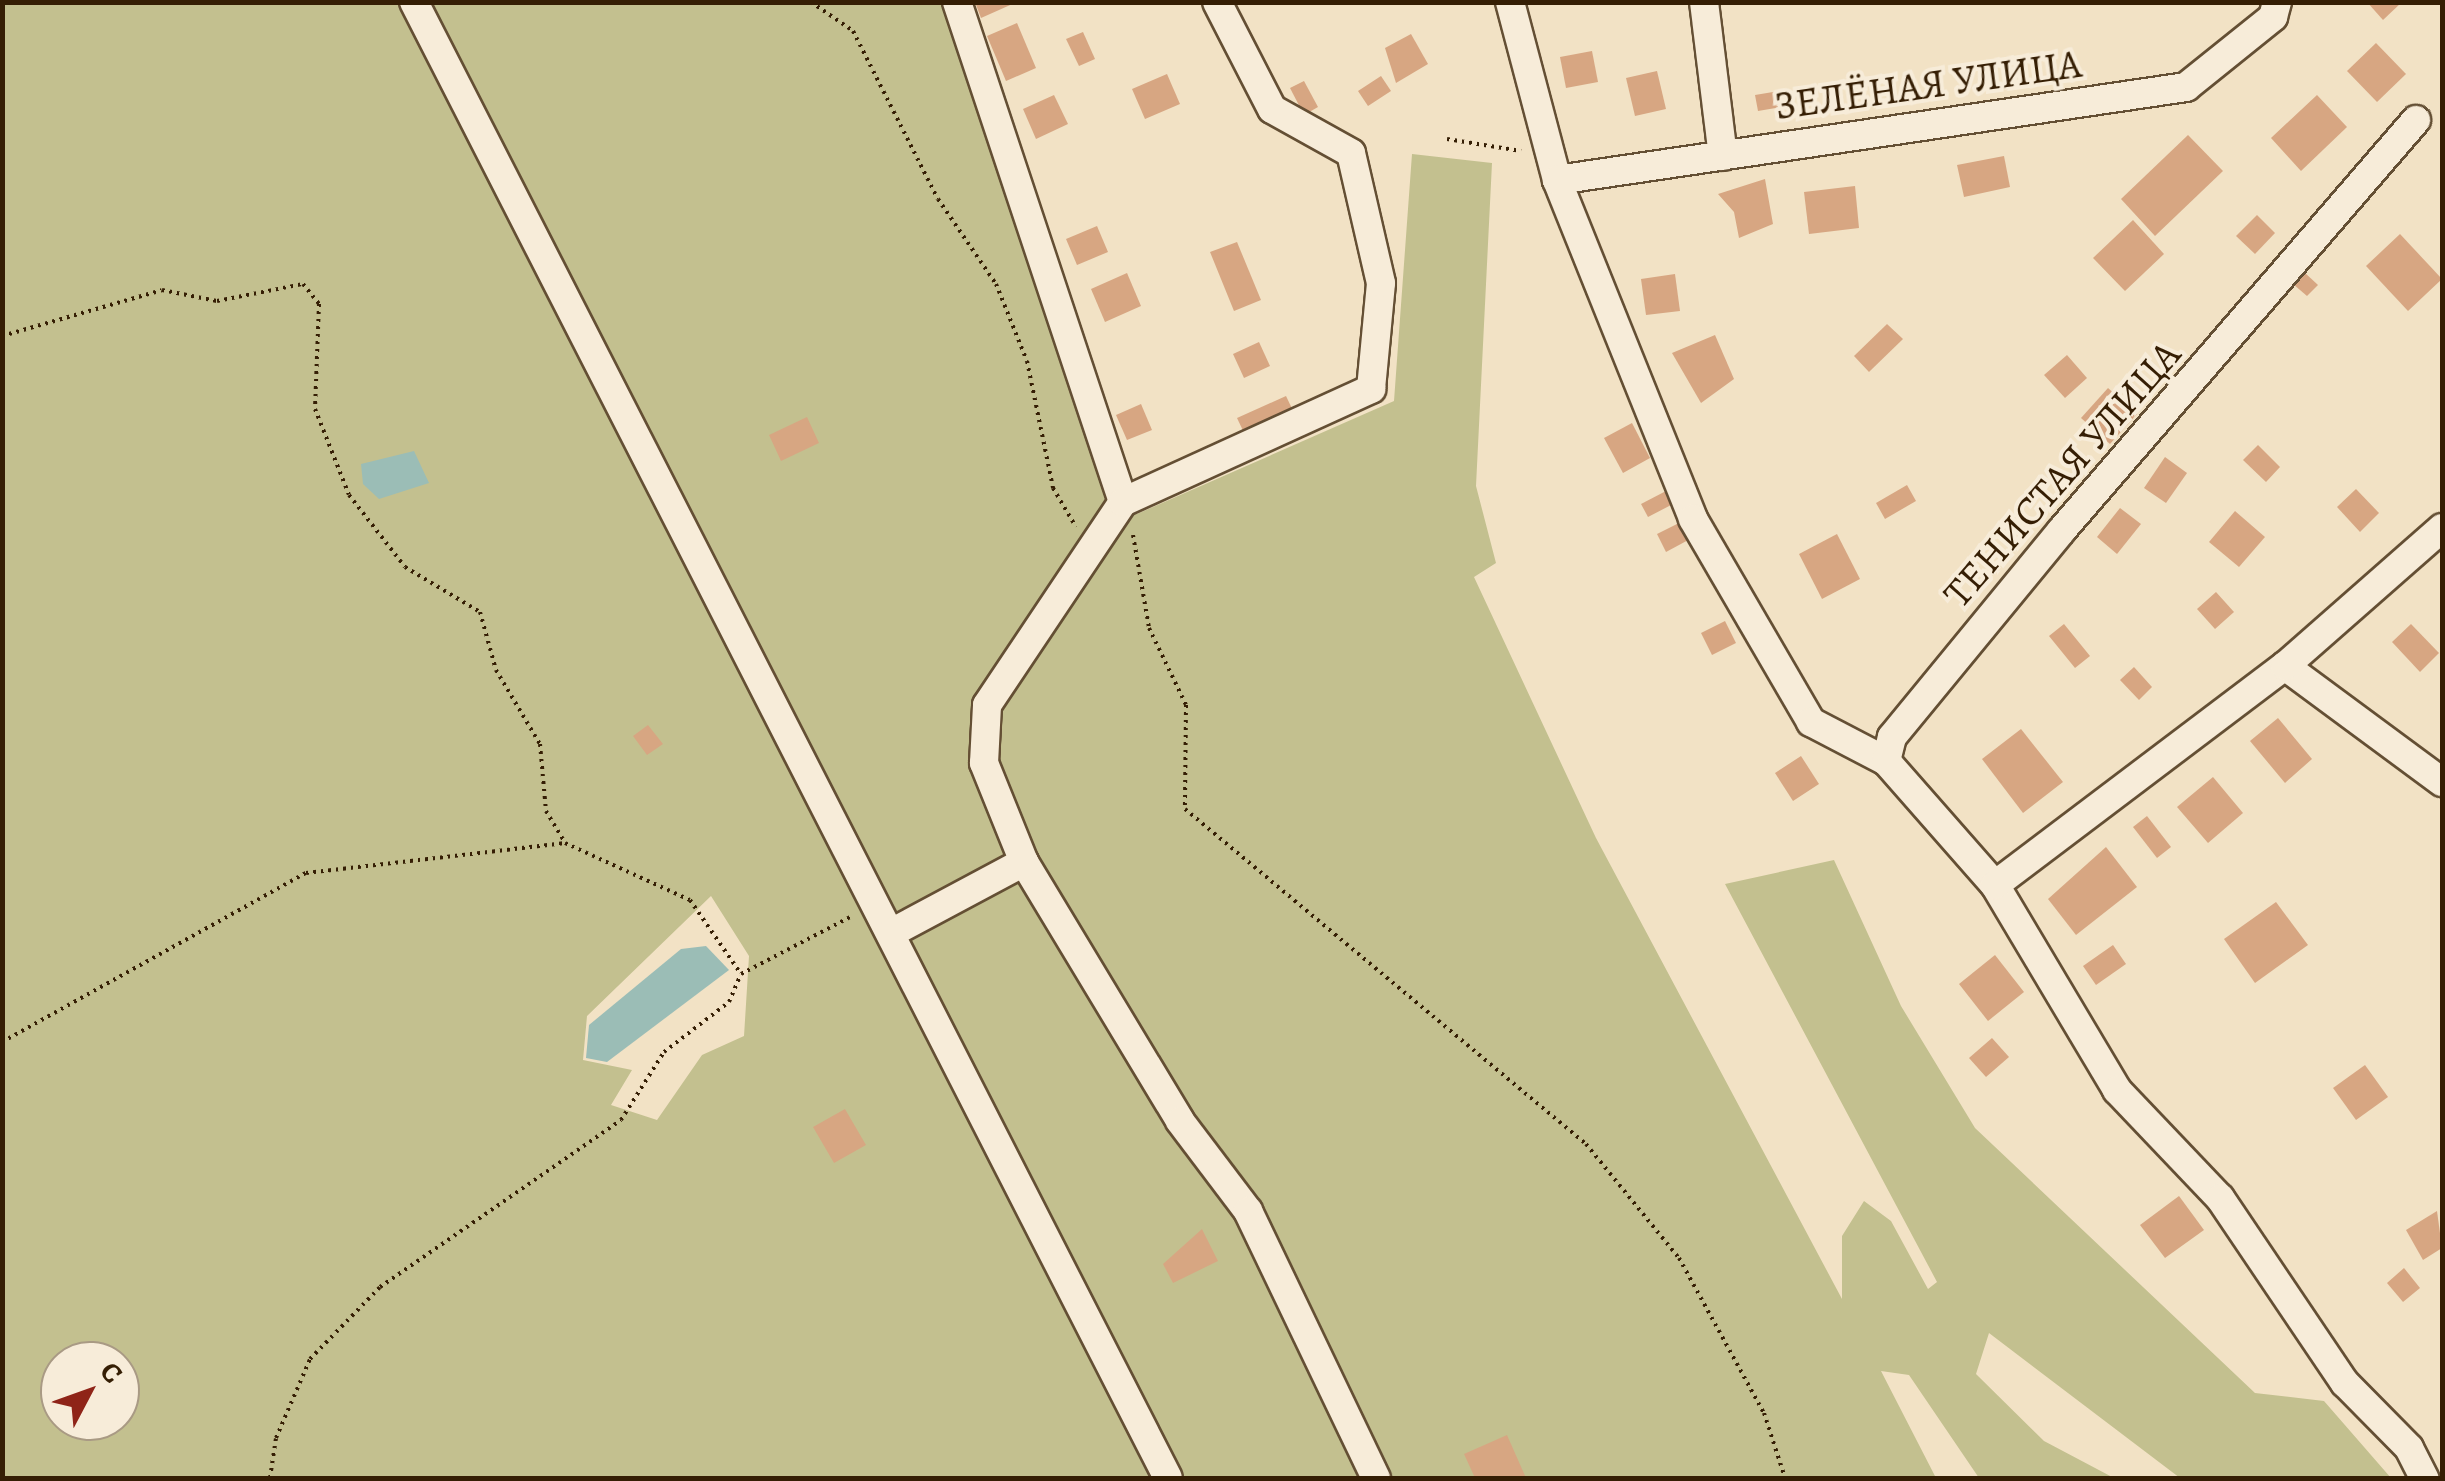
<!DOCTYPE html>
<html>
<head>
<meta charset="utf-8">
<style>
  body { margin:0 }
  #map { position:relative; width:2445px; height:1481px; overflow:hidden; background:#f2e2c5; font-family:Alegreya,serif }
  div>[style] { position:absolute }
  .green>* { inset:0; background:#c3c08f }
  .water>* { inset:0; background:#9bbdb6 }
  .building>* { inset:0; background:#d7a682 }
  .path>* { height:4px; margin-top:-2px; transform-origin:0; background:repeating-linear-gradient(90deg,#351e04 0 2.5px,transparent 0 7.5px) }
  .roads { filter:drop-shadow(2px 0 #644f34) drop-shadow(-2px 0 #644f34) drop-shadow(0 2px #644f34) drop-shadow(0 -2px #644f34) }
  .minor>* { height:28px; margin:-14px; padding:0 14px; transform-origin:14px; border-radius:14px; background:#f7ecd9 }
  span { translate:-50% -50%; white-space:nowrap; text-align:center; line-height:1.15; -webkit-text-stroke:8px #f7ecd9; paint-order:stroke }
  .street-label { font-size:40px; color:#351e04 }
  .frame { position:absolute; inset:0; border:5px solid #351e04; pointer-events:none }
  .north { position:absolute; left:40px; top:1341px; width:100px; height:100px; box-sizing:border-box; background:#f7ecd9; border:2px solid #a99a84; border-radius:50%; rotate:49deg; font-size:28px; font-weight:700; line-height:40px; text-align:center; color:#351e04 }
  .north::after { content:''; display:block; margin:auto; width:35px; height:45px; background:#8f2418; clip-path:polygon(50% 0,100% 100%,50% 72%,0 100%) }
</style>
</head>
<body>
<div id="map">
  <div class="green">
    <div style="clip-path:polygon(evenodd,2px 3px,944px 3px,1112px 490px,1137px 514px,1394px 401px,1412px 154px,1492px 163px,1476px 486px,1496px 563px,1474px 577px,1596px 838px,1842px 1299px,1842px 1236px,1864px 1201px,1891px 1221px,1928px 1289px,1937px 1282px,1725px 884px,1834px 860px,1901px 1006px,1975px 1128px,2255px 1393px,2324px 1401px,2391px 1478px,2180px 1478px,1989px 1333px,1976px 1374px,2044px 1441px,2114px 1478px,1979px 1478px,1909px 1375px,1881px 1371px,1936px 1478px,3px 1478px,2px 3px,711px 896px,749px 956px,744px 1036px,702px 1055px,657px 1120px,611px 1105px,632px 1070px,583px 1060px,587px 1016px,711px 896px,2px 3px,60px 1361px,120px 1361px,120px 1421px,60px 1421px,60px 1361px)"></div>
  </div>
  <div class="water">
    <div style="clip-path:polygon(414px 451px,429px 483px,379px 499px,363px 484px,361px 464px)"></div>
    <div style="clip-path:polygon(706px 946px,729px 970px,607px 1062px,586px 1058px,589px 1025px,681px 949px)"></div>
  </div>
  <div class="building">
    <div style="clip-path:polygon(975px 2px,1017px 2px,981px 18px)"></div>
    <div style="clip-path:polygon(2367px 2px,2402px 2px,2383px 20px)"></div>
    <div style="clip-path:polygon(1017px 23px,1036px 68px,1006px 81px,987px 36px)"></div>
    <div style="clip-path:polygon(1083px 32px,1095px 59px,1079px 66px,1066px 39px)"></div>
    <div style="clip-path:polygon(1411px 34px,1428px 64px,1396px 83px,1385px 48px)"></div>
    <div style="clip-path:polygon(2376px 43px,2406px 74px,2377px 102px,2347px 71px)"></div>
    <div style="clip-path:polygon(1592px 51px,1598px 82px,1566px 88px,1560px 57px)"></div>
    <div style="clip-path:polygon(1657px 71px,1666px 109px,1635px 116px,1626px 78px)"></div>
    <div style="clip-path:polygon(1167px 74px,1180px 104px,1145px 119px,1132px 89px)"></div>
    <div style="clip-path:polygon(1381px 76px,1391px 91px,1368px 106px,1358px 91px)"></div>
    <div style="clip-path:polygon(1304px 81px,1318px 107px,1304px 115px,1290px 88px)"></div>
    <div style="clip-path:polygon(1779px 91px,1782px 107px,1758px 111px,1755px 95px)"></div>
    <div style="clip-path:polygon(1054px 95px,1068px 124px,1036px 139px,1023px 109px)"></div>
    <div style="clip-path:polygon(2317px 95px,2347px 127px,2301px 171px,2271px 138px)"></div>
    <div style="clip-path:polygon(2188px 135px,2223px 171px,2155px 236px,2121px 199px)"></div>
    <div style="clip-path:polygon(2004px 156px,2010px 187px,1964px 197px,1957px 165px)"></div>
    <div style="clip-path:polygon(1765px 179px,1773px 224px,1739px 238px,1734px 212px,1718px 194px)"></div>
    <div style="clip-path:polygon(1855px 186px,1859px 228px,1809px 234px,1804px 192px)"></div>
    <div style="clip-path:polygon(2257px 215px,2275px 233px,2255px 254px,2236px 236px)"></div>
    <div style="clip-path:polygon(2133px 220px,2164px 254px,2125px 291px,2093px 258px)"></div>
    <div style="clip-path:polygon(1097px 226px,1108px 252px,1077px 265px,1066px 239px)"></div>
    <div style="clip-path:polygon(2400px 234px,2442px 279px,2408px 311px,2366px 266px)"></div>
    <div style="clip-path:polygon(1237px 242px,1261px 300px,1234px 311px,1210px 252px)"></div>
    <div style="clip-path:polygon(2304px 272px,2318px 285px,2307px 296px,2293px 284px)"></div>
    <div style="clip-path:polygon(1127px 273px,1141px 306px,1105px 322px,1091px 289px)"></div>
    <div style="clip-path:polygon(1675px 274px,1680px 311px,1646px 315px,1641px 279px)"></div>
    <div style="clip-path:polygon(1887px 324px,1903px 339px,1869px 372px,1854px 356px)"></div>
    <div style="clip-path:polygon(1715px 335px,1734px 379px,1701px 403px,1672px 353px)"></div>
    <div style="clip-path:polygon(1259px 342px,1270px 366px,1244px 378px,1233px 354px)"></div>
    <div style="clip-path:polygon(2067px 355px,2087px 378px,2065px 398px,2044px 375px)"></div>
    <div style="clip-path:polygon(2108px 388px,2137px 414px,2110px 444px,2081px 418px)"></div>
    <div style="clip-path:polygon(1286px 396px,1296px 417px,1247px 439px,1237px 418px)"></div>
    <div style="clip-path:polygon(1141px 404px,1152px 430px,1127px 440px,1116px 415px)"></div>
    <div style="clip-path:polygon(807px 417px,819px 443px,781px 461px,769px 435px)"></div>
    <div style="clip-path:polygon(1632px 423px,1650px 458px,1623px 473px,1604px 438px)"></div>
    <div style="clip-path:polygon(2258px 445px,2280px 467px,2266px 482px,2243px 460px)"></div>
    <div style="clip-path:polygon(2165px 457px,2187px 473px,2166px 503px,2144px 488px)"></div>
    <div style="clip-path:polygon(1907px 485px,1916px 501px,1885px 519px,1876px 503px)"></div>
    <div style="clip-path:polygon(2356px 489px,2379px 513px,2360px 532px,2337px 507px)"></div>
    <div style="clip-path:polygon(1666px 491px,1673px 504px,1648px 517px,1641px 504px)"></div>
    <div style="clip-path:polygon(2120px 508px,2141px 524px,2117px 554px,2097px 537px)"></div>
    <div style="clip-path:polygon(2235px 511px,2265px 537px,2239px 567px,2209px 542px)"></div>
    <div style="clip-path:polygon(1683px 521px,1692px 538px,1666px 552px,1657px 534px)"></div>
    <div style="clip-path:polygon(1837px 534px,1860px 579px,1822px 599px,1799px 554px)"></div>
    <div style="clip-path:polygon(2216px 592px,2234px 612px,2215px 629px,2197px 609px)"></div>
    <div style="clip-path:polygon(1725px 621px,1736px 643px,1712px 655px,1701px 633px)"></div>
    <div style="clip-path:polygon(2064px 624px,2090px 656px,2075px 668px,2049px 636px)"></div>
    <div style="clip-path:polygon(2411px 624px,2439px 653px,2420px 672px,2392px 642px)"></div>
    <div style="clip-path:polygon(2134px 667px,2152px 687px,2139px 700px,2120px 680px)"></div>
    <div style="clip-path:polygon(2278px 718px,2312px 759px,2285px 783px,2250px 741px)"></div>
    <div style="clip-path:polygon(648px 725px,663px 744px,647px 755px,633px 736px)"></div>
    <div style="clip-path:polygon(2021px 729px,2063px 782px,2023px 813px,1982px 759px)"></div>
    <div style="clip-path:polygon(1801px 756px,1819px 784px,1793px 801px,1775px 773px)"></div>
    <div style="clip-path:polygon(2213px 777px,2243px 813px,2208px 843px,2177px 807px)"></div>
    <div style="clip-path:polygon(2147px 816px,2171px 847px,2157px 858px,2133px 827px)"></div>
    <div style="clip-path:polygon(2106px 847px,2137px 887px,2076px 935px,2048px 899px)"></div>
    <div style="clip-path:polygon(2276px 902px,2308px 945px,2255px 983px,2224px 939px)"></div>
    <div style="clip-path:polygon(2113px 945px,2126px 964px,2096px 985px,2083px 966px)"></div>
    <div style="clip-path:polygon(1995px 955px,2024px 992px,1988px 1021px,1959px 984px)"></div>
    <div style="clip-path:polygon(1992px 1038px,2009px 1057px,1986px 1077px,1969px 1058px)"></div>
    <div style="clip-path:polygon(2365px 1065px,2388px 1097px,2356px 1120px,2333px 1088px)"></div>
    <div style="clip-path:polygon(845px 1109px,866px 1145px,834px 1163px,813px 1127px)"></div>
    <div style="clip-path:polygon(2179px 1196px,2204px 1230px,2165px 1258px,2140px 1225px)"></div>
    <div style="clip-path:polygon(2437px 1211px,2442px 1248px,2423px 1260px,2406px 1230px)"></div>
    <div style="clip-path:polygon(1202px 1229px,1218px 1261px,1173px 1283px,1163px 1264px)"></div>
    <div style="clip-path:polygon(2404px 1268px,2420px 1288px,2403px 1302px,2387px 1283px)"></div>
    <div style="clip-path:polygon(1507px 1435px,1526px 1478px,1475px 1478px,1464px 1454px)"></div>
  </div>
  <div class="path">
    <div style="left:811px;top:2px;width:51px;rotate:34.6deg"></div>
    <div style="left:853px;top:31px;width:188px;rotate:63.2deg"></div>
    <div style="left:938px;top:199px;width:103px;rotate:55.7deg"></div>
    <div style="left:996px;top:284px;width:83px;rotate:68.1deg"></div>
    <div style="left:1027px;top:361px;width:130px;rotate:78.4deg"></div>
    <div style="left:1053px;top:488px;width:45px;rotate:59.5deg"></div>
    <div style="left:1447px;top:139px;width:75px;rotate:9.2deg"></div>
    <div style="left:2px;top:336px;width:166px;rotate:-16deg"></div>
    <div style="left:162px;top:290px;width:56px;rotate:11.3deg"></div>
    <div style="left:217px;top:301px;width:88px;rotate:-11.2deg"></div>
    <div style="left:303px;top:284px;width:26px;rotate:51deg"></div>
    <div style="left:319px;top:304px;width:105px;rotate:92.2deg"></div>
    <div style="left:315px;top:409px;width:92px;rotate:68.4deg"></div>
    <div style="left:349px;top:495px;width:91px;rotate:52.1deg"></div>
    <div style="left:405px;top:567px;width:87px;rotate:31deg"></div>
    <div style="left:480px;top:612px;width:60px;rotate:74.6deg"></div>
    <div style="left:496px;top:670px;width:86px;rotate:59.3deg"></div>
    <div style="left:540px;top:744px;width:67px;rotate:84.9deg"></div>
    <div style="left:546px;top:811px;width:37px;rotate:59deg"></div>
    <div style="left:565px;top:843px;width:137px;rotate:24.5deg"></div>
    <div style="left:690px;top:900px;width:90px;rotate:55.4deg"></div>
    <div style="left:1133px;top:535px;width:94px;rotate:80.2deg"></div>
    <div style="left:1149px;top:628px;width:85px;rotate:64.3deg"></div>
    <div style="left:1186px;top:705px;width:104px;rotate:90.6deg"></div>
    <div style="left:1185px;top:809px;width:523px;rotate:39.88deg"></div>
    <div style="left:1586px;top:1144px;width:147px;rotate:50.8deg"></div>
    <div style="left:1679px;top:1258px;width:177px;rotate:61.3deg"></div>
    <div style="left:1764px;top:1413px;width:68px;rotate:72.1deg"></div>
    <div style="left:2px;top:1042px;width:348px;rotate:-29.1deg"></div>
    <div style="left:306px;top:873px;width:261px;rotate:-6.6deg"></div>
    <div style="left:270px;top:1478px;width:40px;rotate:-81.5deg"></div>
    <div style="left:276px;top:1438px;width:86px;rotate:-66.7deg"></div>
    <div style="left:310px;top:1359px;width:100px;rotate:-45.8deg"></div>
    <div style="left:380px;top:1287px;width:293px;rotate:-34.7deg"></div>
    <div style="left:621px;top:1120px;width:80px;rotate:-57.7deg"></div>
    <div style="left:664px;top:1052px;width:82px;rotate:-37.6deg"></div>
    <div style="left:729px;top:1002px;width:30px;rotate:-67deg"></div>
    <div style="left:741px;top:974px;width:127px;rotate:-27.6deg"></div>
  </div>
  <div class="roads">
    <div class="minor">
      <div style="left:414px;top:2px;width:1657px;rotate:62.94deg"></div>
      <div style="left:957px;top:2px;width:527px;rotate:71.63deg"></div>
      <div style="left:1510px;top:2px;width:184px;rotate:75.2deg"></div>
      <div style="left:1557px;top:180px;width:365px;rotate:68.1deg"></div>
      <div style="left:1693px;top:519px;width:235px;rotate:59.8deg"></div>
      <div style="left:1811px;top:722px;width:85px;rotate:27.5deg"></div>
      <div style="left:1704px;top:2px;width:155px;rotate:83deg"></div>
      <div style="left:2416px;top:120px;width:542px;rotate:130.81deg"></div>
      <div style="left:2062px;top:530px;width:268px;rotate:129.4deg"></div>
      <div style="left:1892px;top:737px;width:25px;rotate:104deg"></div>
      <div style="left:1886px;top:761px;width:165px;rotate:48.7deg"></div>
      <div style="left:1995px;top:885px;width:239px;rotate:59.2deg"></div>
      <div style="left:2117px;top:1090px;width:149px;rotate:46.4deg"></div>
      <div style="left:2220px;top:1198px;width:223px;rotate:56deg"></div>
      <div style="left:2345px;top:1383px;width:91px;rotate:45.4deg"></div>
      <div style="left:2409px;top:1448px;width:34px;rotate:63deg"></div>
      <div style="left:1557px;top:180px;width:636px;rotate:-8.41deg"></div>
      <div style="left:2186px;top:87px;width:112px;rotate:-38.8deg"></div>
      <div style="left:2273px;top:17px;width:16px;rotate:-75deg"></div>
      <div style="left:2285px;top:666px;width:195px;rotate:36.5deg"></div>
      <div style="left:1024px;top:862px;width:302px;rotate:58.9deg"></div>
      <div style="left:1180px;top:1121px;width:113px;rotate:52.9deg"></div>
      <div style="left:1248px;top:1211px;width:296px;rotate:64.4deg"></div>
      <div style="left:1995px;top:885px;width:363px;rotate:-37.1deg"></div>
      <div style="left:2285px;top:666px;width:209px;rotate:-41.3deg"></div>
      <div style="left:891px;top:933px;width:151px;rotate:-28.1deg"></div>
      <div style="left:1024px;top:862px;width:107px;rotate:-112deg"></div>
      <div style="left:984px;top:763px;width:58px;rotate:-87deg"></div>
      <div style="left:987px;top:705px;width:244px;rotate:-56.2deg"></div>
      <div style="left:1123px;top:502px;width:273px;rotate:-24.5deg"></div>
      <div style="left:1371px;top:389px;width:106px;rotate:-84.6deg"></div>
      <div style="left:1381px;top:283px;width:133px;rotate:-103deg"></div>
      <div style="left:1351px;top:153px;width:90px;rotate:-150.9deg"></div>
      <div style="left:1272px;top:109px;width:120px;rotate:-117.2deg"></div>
    </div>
  </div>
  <div class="street-label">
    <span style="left:1928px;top:85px;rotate:-8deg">ЗЕЛЁНАЯ УЛИЦА</span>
    <span style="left:2062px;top:474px;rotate:-49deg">ТЕНИСТАЯ УЛИЦА</span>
  </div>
  <div class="frame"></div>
  <div class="north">С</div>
</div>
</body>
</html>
